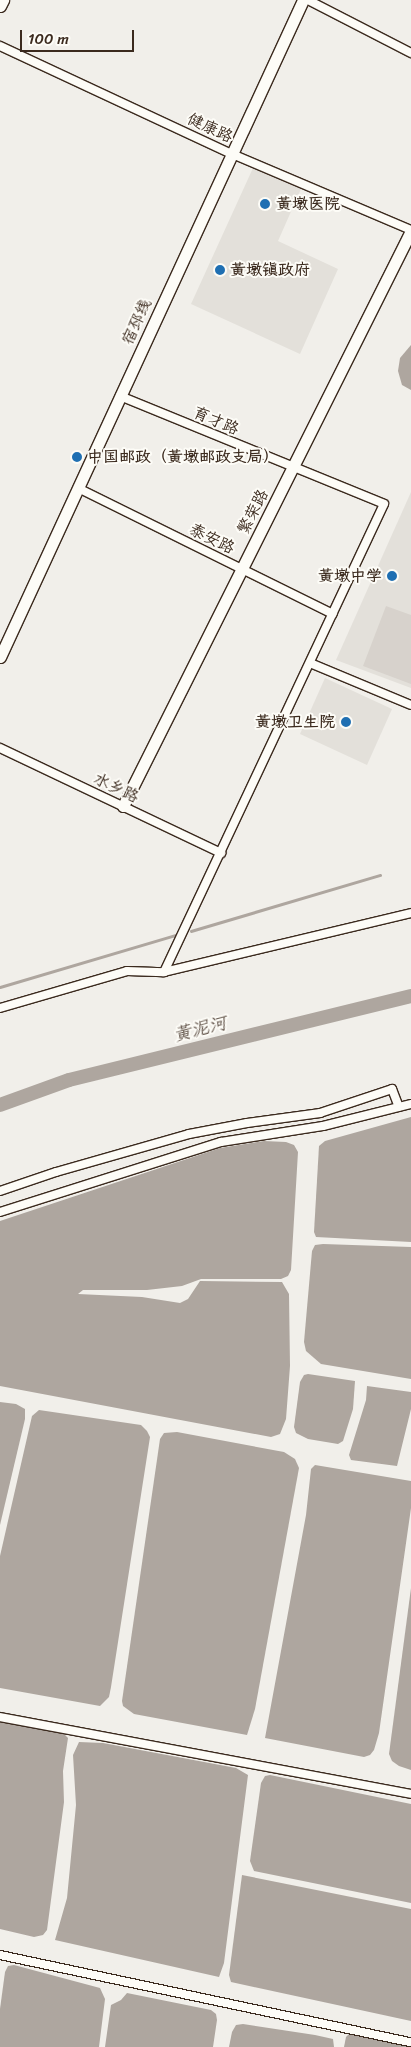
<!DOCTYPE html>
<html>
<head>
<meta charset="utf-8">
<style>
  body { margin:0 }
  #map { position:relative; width:411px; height:2047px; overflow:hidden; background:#f1efea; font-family:Sriracha,"LXGW WenKai TC",sans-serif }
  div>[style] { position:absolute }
  .built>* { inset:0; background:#e3e0da }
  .green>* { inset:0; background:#d7d2cc }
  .water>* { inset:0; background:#aea69f }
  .stream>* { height:2.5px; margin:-1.25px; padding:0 1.25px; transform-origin:1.25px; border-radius:1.25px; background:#aea69f }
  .river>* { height:14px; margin:-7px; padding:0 7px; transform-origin:7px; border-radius:7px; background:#aea69f }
  .roads { filter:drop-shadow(1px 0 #3b2a1e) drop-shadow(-1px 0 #3b2a1e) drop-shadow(0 1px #3b2a1e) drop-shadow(0 -1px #3b2a1e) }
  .street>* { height:8px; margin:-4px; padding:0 4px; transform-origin:4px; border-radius:4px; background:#fdfcf7 }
  .secondary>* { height:11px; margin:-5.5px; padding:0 5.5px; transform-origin:5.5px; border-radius:5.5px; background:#fdfcf7 }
  .dots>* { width:14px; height:14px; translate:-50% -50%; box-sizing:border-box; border:2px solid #fdfcf7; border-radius:50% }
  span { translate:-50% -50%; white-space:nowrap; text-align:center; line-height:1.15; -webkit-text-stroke:4px #fdfcf7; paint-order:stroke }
  .street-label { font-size:16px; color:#3b2a1e }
  .poi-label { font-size:16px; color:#3b2a1e; font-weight:700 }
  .left { translate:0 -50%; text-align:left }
  .right { translate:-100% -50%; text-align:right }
  .water-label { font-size:18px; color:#63554b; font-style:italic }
  .scale { position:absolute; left:20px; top:30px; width:114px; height:22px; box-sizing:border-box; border:2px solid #3b2a1e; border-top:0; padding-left:6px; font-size:15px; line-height:18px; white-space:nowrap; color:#3b2a1e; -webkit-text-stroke:4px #fdfcf7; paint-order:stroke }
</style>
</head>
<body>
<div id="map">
  <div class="built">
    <div style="clip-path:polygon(253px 168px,301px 189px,278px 241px,338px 269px,300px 354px,191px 304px)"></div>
    <div style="clip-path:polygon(411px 492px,411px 688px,336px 660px)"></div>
    <div style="clip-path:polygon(325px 678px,392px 709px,367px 765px,300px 734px)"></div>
  </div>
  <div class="green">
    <div style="clip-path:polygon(386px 606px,411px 615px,411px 684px,363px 666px)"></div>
  </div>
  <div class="water">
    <div style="clip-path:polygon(411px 345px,411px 390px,402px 385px,398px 371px,400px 358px)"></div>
    <div style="clip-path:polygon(411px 1117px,411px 1242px,316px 1237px,314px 1232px,319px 1146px,325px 1141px)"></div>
    <div style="clip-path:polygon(264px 1141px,286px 1142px,294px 1145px,298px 1152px,291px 1270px,288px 1276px,281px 1279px,201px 1279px,182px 1286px,147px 1290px,83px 1290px,78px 1294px,142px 1297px,180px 1303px,188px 1299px,200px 1281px,282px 1282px,289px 1294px,290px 1366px,286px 1419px,280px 1434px,271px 1437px,0 1386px,0 1221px,220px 1148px)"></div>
    <div style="clip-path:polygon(323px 1244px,411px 1247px,411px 1379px,321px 1364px,306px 1351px,304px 1342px,312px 1251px,315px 1245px)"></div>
    <div style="clip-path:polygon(308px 1374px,355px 1381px,353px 1409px,343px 1441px,338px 1444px,308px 1439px,296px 1433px,294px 1427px,300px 1382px,304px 1375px)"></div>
    <div style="clip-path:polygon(367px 1386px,411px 1392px,411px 1409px,397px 1466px,351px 1460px,349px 1455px,366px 1400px)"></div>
    <div style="clip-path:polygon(0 1402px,16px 1404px,25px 1409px,25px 1419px,0 1525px)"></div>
    <div style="clip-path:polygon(39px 1410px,141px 1425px,147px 1431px,150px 1437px,111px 1687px,109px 1697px,100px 1706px,0 1688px,0 1556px,32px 1416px)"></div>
    <div style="clip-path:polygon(177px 1432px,284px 1452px,295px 1459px,299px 1468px,255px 1709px,247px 1735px,134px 1714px,123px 1706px,122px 1701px,160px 1439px,164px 1433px)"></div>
    <div style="clip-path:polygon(315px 1465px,411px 1481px,411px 1508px,379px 1733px,374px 1750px,370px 1755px,364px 1757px,265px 1738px,306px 1515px,311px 1469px)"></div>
    <div style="clip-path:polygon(411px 1588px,411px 1770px,399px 1766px,392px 1761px,389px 1754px)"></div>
    <div style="clip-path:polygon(0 1722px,64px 1734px,68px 1738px,63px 1771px,64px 1802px,47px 1930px,43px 1935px,34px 1937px,0 1929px)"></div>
    <div style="clip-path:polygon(79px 1742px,103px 1743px,236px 1768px,248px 1775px,224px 1963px,219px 1977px,55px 1940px,67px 1898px,76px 1805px,73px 1755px)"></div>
    <div style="clip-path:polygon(270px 1775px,411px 1804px,411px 1903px,254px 1871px,250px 1861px,261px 1783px,265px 1776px)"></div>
    <div style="clip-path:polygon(242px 1875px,411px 1909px,411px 2021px,231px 1982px,229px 1975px)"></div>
    <div style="clip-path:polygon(14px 1965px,100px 1988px,105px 1999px,99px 2047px,0 2047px,0 2009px,5px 1972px,8px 1966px)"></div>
    <div style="clip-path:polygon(127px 1993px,211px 2010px,216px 2014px,217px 2020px,213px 2047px,105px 2047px,111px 2005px,121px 2000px)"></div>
    <div style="clip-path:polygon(243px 2024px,315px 2035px,333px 2039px,334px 2047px,229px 2047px,232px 2032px,236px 2025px)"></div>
    <div style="clip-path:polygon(349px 2034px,410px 2047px,344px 2047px,346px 2037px)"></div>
  </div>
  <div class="stream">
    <div style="left:191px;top:931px;width:197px;rotate:-16.5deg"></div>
    <div style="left:0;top:987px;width:183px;rotate:-16.5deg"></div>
  </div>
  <div class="river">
    <div style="left:0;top:1105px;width:73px;rotate:-19.9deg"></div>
    <div style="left:69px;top:1080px;width:352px;rotate:-13.8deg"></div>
  </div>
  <div class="roads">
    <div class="street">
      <div style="left:308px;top:0;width:116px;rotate:27.2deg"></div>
      <div style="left:0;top:46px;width:256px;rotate:25deg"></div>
      <div style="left:232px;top:154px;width:194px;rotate:23deg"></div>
      <div style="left:120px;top:396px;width:285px;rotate:22.2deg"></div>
      <div style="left:384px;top:504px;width:517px;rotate:115.18deg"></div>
      <div style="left:78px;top:488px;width:284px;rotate:26.3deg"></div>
      <div style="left:310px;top:663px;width:109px;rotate:22.6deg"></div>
      <div style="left:0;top:748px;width:245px;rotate:25.4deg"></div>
      <div style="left:0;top:1008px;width:132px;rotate:-16.2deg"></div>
      <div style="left:127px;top:971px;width:37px;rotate:2deg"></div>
      <div style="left:164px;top:972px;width:254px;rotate:-13.4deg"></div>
      <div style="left:0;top:1191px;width:59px;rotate:-18.7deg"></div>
      <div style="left:56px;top:1172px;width:138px;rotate:-15.9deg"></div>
      <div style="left:189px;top:1134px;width:59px;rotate:-10.7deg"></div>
      <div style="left:247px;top:1123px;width:74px;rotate:-7.8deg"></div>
      <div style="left:320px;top:1113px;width:76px;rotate:-18.4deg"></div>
      <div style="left:392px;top:1089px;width:19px;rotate:69deg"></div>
      <div style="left:0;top:1212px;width:232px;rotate:-17.6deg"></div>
      <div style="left:221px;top:1142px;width:103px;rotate:-8.9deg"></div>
      <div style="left:323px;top:1126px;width:91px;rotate:-14deg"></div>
      <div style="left:0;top:1717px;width:418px;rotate:10.6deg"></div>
      <div style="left:0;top:1955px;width:420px;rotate:12deg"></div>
    </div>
    <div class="secondary">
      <div style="left:0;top:6px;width:7px;rotate:-63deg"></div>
      <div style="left:0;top:657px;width:724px;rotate:-65.24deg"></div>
      <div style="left:123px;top:806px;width:643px;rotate:-63.4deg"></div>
    </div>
  </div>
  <div class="dots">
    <div style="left:265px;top:204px;background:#1f6fb2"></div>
    <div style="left:220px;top:270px;background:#1f6fb2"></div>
    <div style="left:77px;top:457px;background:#1f6fb2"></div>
    <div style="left:392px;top:576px;background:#1f6fb2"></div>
    <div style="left:346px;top:722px;background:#1f6fb2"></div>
  </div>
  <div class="street-label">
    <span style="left:210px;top:128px;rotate:25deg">健康路</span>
    <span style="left:137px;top:322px;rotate:-65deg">宿邳线</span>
    <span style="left:216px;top:421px;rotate:23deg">育才路</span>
    <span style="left:253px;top:512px;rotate:-63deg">繁荣路</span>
    <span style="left:212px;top:539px;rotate:26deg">泰安路</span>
    <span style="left:116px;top:788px;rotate:25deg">水乡路</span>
  </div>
  <div class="poi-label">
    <span class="left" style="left:276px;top:204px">黄墩医院</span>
    <span class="left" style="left:230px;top:270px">黄墩镇政府</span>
    <span class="left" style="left:87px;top:457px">中国邮政（黄墩邮政支局）</span>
    <span class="right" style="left:382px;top:576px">黄墩中学</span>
    <span class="right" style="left:335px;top:722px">黄墩卫生院</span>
  </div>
  <div class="water-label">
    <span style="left:200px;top:1029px;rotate:-14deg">黄泥河</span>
  </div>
  <div class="scale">100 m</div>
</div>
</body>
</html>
